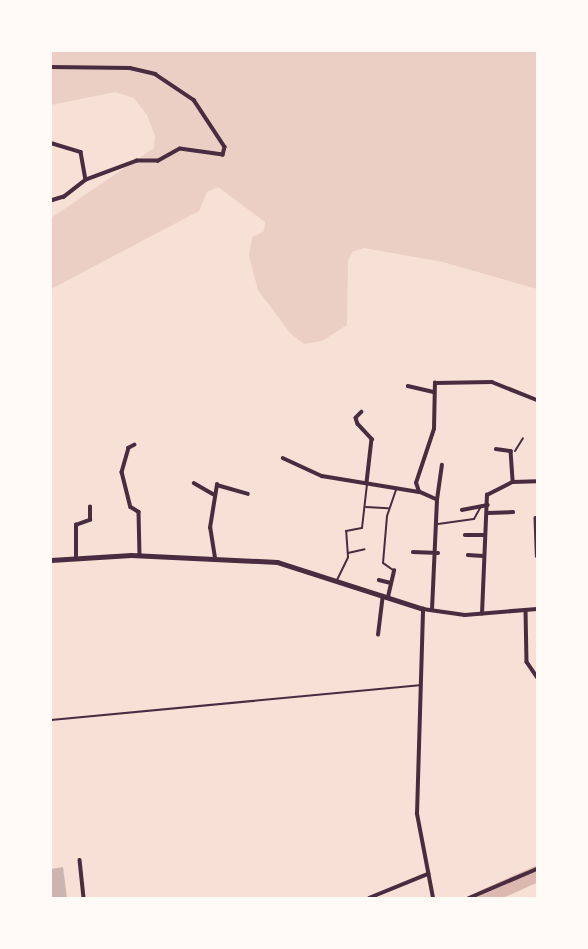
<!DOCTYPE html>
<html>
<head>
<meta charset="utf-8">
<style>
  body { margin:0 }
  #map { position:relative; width:588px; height:949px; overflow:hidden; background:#f7e1d7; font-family:"Source Sans 3",sans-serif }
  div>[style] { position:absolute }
  .green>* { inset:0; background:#ebcfc5 }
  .river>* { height:16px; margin:-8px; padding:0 8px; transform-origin:8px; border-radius:8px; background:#dcb8b0 }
  .building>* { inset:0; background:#ccb4b1 }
  .path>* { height:2px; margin:-1px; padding:0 1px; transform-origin:1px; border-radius:1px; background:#4a2c40 }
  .service>* { height:2px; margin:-1px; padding:0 1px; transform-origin:1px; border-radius:1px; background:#4a2c40 }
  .minor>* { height:3.5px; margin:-1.75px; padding:0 1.75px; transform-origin:1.75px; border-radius:1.75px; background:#4a2c40 }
  .tertiary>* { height:4.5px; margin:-2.25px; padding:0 2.25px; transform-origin:2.25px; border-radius:2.25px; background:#4a2c40 }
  span { translate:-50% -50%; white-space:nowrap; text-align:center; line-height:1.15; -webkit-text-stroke:7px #fffaf5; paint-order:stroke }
  .frame { position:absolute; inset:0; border:52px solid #fffaf5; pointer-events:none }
</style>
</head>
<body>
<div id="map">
  <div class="green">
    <div style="clip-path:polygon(51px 51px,537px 51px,537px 289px,443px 262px,364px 248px,352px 252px,348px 261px,347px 325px,322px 341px,304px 344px,291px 334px,258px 290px,249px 256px,252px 237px,264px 231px,265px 222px,218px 187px,207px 192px,199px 211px,51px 289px,51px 218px,154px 148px,155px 136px,147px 115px,134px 98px,115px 92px,51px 105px)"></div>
  </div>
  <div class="river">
    <div style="left:483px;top:898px;width:59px;rotate:-24deg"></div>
  </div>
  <div class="building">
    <div style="clip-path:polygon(63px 867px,67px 898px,51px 898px,51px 869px)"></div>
  </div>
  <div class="path">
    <div style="left:515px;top:451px;width:15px;rotate:-58deg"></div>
  </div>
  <div class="service">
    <div style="left:366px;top:507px;width:22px;rotate:3deg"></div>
    <div style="left:438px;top:524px;width:36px;rotate:-8deg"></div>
    <div style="left:474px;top:519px;width:13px;rotate:-61deg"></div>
    <div style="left:348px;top:553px;width:17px;rotate:-13deg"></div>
    <div style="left:393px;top:570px;width:12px;rotate:-145deg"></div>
    <div style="left:383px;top:563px;width:47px;rotate:-85.1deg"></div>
    <div style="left:387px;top:516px;width:28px;rotate:-71deg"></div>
    <div style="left:337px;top:580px;width:25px;rotate:-64deg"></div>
    <div style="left:348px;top:557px;width:26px;rotate:-94deg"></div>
    <div style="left:346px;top:531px;width:16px;rotate:-11deg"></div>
    <div style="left:362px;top:528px;width:44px;rotate:-83.5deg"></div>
    <div style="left:51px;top:720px;width:370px;rotate:-5.4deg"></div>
  </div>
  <div class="minor">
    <div style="left:51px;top:67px;width:79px;rotate:0.7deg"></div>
    <div style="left:130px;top:68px;width:26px;rotate:13deg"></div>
    <div style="left:155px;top:74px;width:47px;rotate:33.7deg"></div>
    <div style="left:194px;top:100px;width:56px;rotate:56.6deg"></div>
    <div style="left:225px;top:147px;width:8px;rotate:104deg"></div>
    <div style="left:223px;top:155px;width:43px;rotate:-172.1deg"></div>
    <div style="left:180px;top:149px;width:25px;rotate:151deg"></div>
    <div style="left:158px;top:161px;width:21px;rotate:180deg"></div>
    <div style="left:137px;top:161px;width:54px;rotate:159.6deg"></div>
    <div style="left:86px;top:180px;width:28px;rotate:142deg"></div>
    <div style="left:64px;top:197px;width:14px;rotate:163deg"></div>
    <div style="left:51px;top:143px;width:31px;rotate:17deg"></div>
    <div style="left:81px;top:152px;width:28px;rotate:80deg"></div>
    <div style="left:408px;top:386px;width:26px;rotate:13deg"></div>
    <div style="left:362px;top:412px;width:8px;rotate:135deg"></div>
    <div style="left:356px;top:418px;width:6px;rotate:72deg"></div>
    <div style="left:358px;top:424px;width:21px;rotate:47deg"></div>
    <div style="left:372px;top:439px;width:44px;rotate:96.5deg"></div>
    <div style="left:135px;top:445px;width:7px;rotate:153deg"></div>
    <div style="left:129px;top:448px;width:25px;rotate:106deg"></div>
    <div style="left:122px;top:472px;width:36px;rotate:76deg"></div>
    <div style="left:131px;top:507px;width:9px;rotate:32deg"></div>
    <div style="left:139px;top:512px;width:43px;rotate:88.7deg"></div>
    <div style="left:496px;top:449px;width:15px;rotate:8deg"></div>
    <div style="left:511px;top:451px;width:31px;rotate:86deg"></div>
    <div style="left:283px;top:458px;width:43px;rotate:24.8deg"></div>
    <div style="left:322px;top:476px;width:98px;rotate:9.4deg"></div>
    <div style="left:194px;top:483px;width:22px;rotate:30deg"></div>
    <div style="left:437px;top:500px;width:35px;rotate:-82deg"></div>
    <div style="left:462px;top:510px;width:26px;rotate:-11deg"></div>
    <div style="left:488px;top:513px;width:25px;rotate:-2deg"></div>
    <div style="left:536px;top:518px;width:38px;rotate:88deg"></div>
    <div style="left:465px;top:535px;width:18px"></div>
    <div style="left:413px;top:552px;width:25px;rotate:2deg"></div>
    <div style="left:468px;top:555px;width:15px;rotate:4deg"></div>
    <div style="left:76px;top:557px;width:32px;rotate:-90deg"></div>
    <div style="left:76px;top:525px;width:15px;rotate:-20deg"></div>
    <div style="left:90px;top:520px;width:13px;rotate:-90deg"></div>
    <div style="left:215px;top:558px;width:30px;rotate:-99deg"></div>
    <div style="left:210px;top:528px;width:44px;rotate:-80.8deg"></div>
    <div style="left:217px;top:485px;width:32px;rotate:16deg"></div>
    <div style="left:379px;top:580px;width:12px;rotate:14deg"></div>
    <div style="left:388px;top:597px;width:27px;rotate:-77deg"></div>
    <div style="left:432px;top:610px;width:110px;rotate:-87.4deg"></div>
    <div style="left:437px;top:500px;width:20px;rotate:-156deg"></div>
    <div style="left:419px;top:492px;width:9px;rotate:-108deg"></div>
    <div style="left:416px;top:483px;width:57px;rotate:-71.6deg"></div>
    <div style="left:434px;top:429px;width:46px;rotate:-88.8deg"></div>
    <div style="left:435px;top:383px;width:57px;rotate:-1deg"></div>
    <div style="left:492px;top:382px;width:48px;rotate:21.8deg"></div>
    <div style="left:526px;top:610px;width:52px;rotate:88.9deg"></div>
    <div style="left:527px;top:662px;width:18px;rotate:56deg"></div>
    <div style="left:482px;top:614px;width:119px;rotate:-87.6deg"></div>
    <div style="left:487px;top:495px;width:29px;rotate:-27deg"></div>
    <div style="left:513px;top:482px;width:24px;rotate:-2deg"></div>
    <div style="left:378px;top:635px;width:39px;rotate:-83deg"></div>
    <div style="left:80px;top:860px;width:38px;rotate:84deg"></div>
    <div style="left:369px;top:898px;width:64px;rotate:-22.1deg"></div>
    <div style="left:433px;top:898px;width:86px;rotate:-100.8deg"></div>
    <div style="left:417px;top:814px;width:205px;rotate:-88.3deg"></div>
    <div style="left:423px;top:609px;width:42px;rotate:8.1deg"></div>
    <div style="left:465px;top:615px;width:72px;rotate:-4.8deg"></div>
    <div style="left:469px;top:898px;width:74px;rotate:-23.1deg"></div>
  </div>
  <div class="tertiary">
    <div style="left:51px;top:560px;width:80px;rotate:-3.6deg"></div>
    <div style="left:131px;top:555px;width:146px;rotate:2.7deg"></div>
    <div style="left:277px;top:562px;width:153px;rotate:17.8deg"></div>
  </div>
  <div class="frame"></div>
</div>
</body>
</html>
